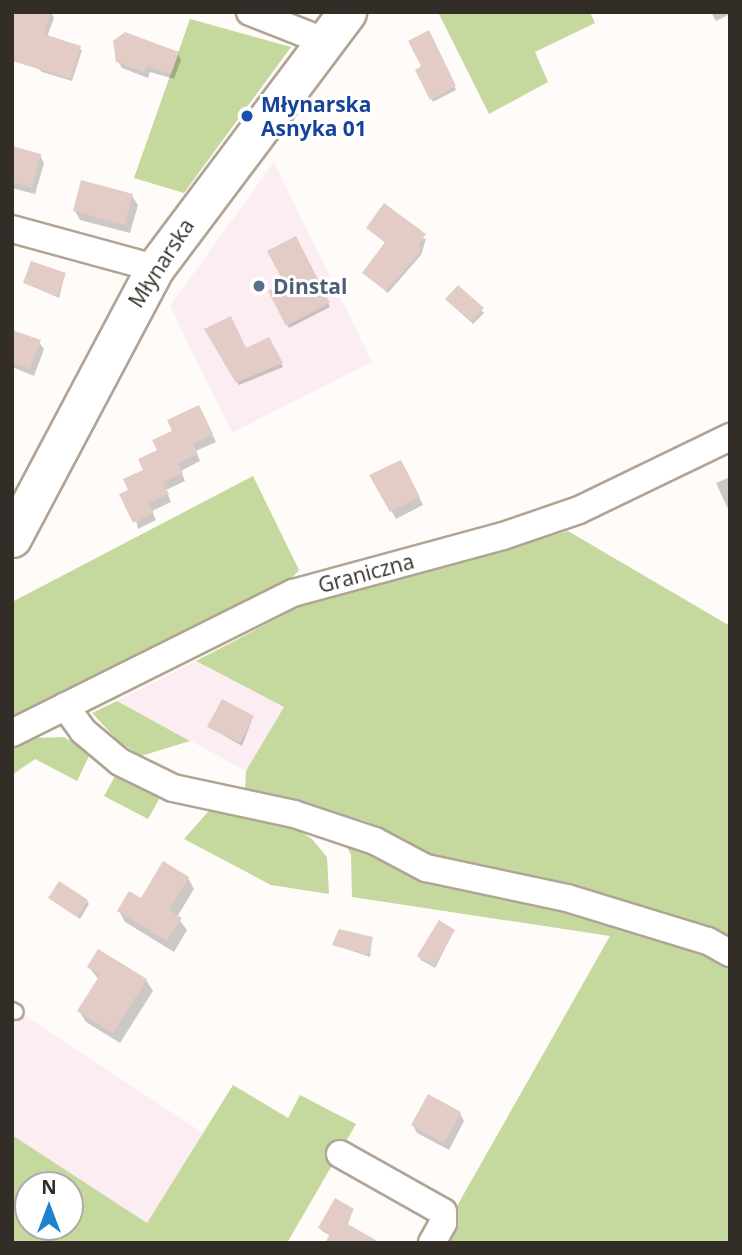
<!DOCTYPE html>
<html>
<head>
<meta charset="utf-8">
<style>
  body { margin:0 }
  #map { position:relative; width:742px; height:1255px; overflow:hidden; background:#fefbf8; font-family:"Open Sans",sans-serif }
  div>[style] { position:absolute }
  .commercial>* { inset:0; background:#fcedf2 }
  .green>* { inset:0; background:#c5d99e }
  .shadow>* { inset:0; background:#0003 }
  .building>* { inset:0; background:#e3ccc6 }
  .roads { filter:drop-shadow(2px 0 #b2a494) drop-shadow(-2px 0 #b2a494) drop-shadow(0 2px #b2a494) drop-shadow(0 -2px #b2a494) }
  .lane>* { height:14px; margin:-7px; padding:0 7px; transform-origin:7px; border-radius:7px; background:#fff }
  .street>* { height:26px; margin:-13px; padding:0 13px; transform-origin:13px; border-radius:13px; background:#fff }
  .secondary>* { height:37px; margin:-18.5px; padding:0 18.5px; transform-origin:18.5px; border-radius:18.5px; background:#fff }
  .dots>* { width:19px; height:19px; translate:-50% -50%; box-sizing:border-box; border:4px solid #fff; border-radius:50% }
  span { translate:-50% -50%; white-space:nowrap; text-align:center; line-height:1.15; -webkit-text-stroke:6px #fff; paint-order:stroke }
  .transit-label { font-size:21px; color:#164399; font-weight:700 }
  .left { translate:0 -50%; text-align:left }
  .street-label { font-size:21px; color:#332d27 }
  .service-label { font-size:21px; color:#4e5e75; font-weight:700 }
  .frame { position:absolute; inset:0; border:14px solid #332d27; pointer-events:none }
  .north { position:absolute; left:14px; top:1171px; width:70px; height:70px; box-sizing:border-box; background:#fff; border:2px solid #adaba9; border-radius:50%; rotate:0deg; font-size:19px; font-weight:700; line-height:28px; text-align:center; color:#332d27 }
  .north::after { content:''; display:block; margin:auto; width:24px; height:32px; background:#1e82ce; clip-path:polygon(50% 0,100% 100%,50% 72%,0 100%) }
</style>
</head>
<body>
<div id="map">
  <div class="commercial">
    <div style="clip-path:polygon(274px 162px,372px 362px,232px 433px,170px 306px)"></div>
    <div style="clip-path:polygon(196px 661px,285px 707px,246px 771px,117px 701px)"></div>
    <div style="clip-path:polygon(12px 1007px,203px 1133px,147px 1223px,12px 1135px)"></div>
  </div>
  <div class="green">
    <div style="clip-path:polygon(438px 12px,590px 12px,595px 23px,535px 52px,548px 82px,489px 114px)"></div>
    <div style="clip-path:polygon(190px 19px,291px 47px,184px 193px,134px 178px)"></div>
    <div style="clip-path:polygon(253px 476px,299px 570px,286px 585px,12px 722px,12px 602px)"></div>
    <div style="clip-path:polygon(568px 531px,730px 626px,730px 938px,578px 887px,448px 864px,366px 821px,245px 789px,246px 771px,284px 707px,196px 661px,301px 606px)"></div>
    <div style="clip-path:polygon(117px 701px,190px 741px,141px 756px,118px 741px,92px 713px)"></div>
    <div style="clip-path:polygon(64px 737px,90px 754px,77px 781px,35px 759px,12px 775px,12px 748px,35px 738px)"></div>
    <div style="clip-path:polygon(119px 769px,162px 794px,148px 819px,104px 796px)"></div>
    <div style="clip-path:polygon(213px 806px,281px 819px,312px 839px,327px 857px,329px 894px,271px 885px,184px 839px)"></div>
    <div style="clip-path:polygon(343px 838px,612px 926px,707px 952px,730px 966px,730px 1243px,436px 1243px,610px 936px,352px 897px,351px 855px)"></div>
    <div style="clip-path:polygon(evenodd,233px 1085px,288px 1118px,300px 1095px,356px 1124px,287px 1243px,12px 1243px,12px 1135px,147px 1223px,233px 1085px,28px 1185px,70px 1185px,70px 1227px,28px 1227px,28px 1185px)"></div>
  </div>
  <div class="shadow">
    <div style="clip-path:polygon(51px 12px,54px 18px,47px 37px,82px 50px,72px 81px,42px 72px,12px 45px)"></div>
    <div style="clip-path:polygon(711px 12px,730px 12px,730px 14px,716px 21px)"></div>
    <div style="clip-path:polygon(429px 33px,456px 90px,433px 102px,417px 71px,424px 67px)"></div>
    <div style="clip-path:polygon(178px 53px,181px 60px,174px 79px,150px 72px,148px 78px,122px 68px,118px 61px)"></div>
    <div style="clip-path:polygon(12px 148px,40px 155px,44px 163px,35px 194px,12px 188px)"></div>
    <div style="clip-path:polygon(132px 196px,138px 205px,130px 233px,80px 220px,75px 211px)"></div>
    <div style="clip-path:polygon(370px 231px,426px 239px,421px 255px,388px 293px,364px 273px,386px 243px)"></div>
    <div style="clip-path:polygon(295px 238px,330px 307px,289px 328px,271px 292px,286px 284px)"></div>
    <div style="clip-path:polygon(65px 274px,59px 298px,25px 283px)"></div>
    <div style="clip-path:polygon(458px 287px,484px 313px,473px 324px,449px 302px)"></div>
    <div style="clip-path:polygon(206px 330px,246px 350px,269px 339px,283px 367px,239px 385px)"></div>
    <div style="clip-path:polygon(12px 332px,39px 342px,44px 349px,34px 376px,12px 367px)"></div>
    <div style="clip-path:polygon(202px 414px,216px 442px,196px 451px,200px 461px,181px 471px,185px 481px,166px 490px,171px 502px,152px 511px,156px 520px,138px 529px,130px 491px,160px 451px)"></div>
    <div style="clip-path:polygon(405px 469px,423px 505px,396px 519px,372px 476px)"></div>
    <div style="clip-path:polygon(730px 477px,730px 508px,728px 509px,716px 483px)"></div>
    <div style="clip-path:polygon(253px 717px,242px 746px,209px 727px)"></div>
    <div style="clip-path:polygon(188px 878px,194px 889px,177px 917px,187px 930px,174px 952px,125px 922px,119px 911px)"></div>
    <div style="clip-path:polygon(50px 898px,87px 901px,89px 904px,80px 919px)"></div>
    <div style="clip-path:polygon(454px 931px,435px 968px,421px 960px,419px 956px)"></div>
    <div style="clip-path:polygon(372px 939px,370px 957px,334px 945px)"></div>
    <div style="clip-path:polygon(89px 967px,146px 980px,153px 991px,120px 1043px,86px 1022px,79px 1011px,99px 980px)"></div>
    <div style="clip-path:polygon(460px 1113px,464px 1121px,449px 1150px,417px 1133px,413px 1125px)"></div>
    <div style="clip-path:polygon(353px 1210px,347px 1226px,331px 1236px,322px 1231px,320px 1228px)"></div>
  </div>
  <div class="building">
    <div style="clip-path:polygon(12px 12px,51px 12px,44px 34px,81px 46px,71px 79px,12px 61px)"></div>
    <div style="clip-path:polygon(429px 30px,456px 86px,430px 100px,415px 70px,421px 66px,408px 41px)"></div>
    <div style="clip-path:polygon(125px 32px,179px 52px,171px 74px,147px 66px,145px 72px,116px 62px,113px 41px)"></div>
    <div style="clip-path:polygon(12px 146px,41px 154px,32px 188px,12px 182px)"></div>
    <div style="clip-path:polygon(81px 180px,133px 194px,125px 225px,73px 211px)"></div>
    <div style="clip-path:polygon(384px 203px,426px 234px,419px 243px,420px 252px,386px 291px,362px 273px,385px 242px,366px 228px)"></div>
    <div style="clip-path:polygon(296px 236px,330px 303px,286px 326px,268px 291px,284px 283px,267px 251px)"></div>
    <div style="clip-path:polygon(31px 261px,66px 273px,57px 296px,23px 283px)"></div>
    <div style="clip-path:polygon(458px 285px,484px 308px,471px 322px,445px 299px)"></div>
    <div style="clip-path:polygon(231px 316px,246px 348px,269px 337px,283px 363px,236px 383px,204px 329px)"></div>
    <div style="clip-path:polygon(12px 330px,41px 340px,30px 369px,12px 363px)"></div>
    <div style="clip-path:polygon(199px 405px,213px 434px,193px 444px,198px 454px,178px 463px,183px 473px,163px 482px,169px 494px,149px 503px,154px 513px,133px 523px,119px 494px,128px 490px,123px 479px,143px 470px,138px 459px,157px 450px,152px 440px,172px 431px,167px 420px)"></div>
    <div style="clip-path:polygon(401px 460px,420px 497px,390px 512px,369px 475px)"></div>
    <div style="clip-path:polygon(222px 699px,254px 716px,240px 743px,207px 727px)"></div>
    <div style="clip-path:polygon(163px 861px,189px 877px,169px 910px,182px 918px,167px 941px,117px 911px,129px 891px,141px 898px)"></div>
    <div style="clip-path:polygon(59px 881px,88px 900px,77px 917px,48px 898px)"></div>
    <div style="clip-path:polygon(439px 920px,455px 930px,434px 966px,417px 956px)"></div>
    <div style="clip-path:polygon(339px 929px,373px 937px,368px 955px,332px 945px)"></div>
    <div style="clip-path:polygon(98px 949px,147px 979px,113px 1033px,77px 1011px,100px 975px,87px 967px)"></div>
    <div style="clip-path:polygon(428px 1094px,461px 1112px,444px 1143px,411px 1125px)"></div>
    <div style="clip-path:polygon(335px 1198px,354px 1209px,346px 1223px,381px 1243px,325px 1243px,330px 1234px,318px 1228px)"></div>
  </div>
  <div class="roads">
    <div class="lane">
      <div style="left:12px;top:1010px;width:4px;rotate:27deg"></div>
    </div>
    <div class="street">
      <div style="left:250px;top:12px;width:79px;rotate:21.4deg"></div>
      <div style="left:12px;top:229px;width:148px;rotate:15.3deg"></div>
      <div style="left:65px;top:706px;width:31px;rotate:54deg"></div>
      <div style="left:83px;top:731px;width:48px;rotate:40deg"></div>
      <div style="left:120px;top:762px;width:59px;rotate:26.1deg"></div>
      <div style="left:173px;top:788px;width:124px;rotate:12.1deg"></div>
      <div style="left:294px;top:814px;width:85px;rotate:18.4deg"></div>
      <div style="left:375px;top:841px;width:58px;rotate:27.9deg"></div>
      <div style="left:426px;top:868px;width:144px;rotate:12deg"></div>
      <div style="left:567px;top:898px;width:147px;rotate:17deg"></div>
      <div style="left:708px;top:941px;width:25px;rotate:29deg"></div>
      <div style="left:12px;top:733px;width:314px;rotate:-26.5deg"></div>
      <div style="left:293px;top:593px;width:218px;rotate:-15.2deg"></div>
      <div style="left:503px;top:536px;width:80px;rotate:-18.9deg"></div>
      <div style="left:579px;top:510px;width:168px;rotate:-25.8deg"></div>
      <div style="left:340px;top:1154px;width:118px;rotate:29.4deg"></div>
      <div style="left:443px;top:1212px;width:11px;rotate:90deg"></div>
      <div style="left:443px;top:1223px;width:23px;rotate:119deg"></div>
    </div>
    <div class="secondary">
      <div style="left:12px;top:538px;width:306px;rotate:-62.1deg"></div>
      <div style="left:155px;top:268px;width:320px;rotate:-53.1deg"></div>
    </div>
  </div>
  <div class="dots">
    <div style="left:247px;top:116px;background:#1a4fb4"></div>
    <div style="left:259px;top:286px;background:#5c6f8a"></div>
  </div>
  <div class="transit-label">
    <span class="left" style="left:261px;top:116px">Młynarska<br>Asnyka 01</span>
  </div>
  <div class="street-label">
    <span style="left:161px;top:263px;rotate:-57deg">Młynarska</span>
    <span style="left:366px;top:573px;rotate:-15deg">Graniczna</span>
  </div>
  <div class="service-label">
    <span class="left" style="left:273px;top:286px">Dinstal</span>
  </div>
  <div class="frame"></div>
  <div class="north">N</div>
</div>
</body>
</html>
